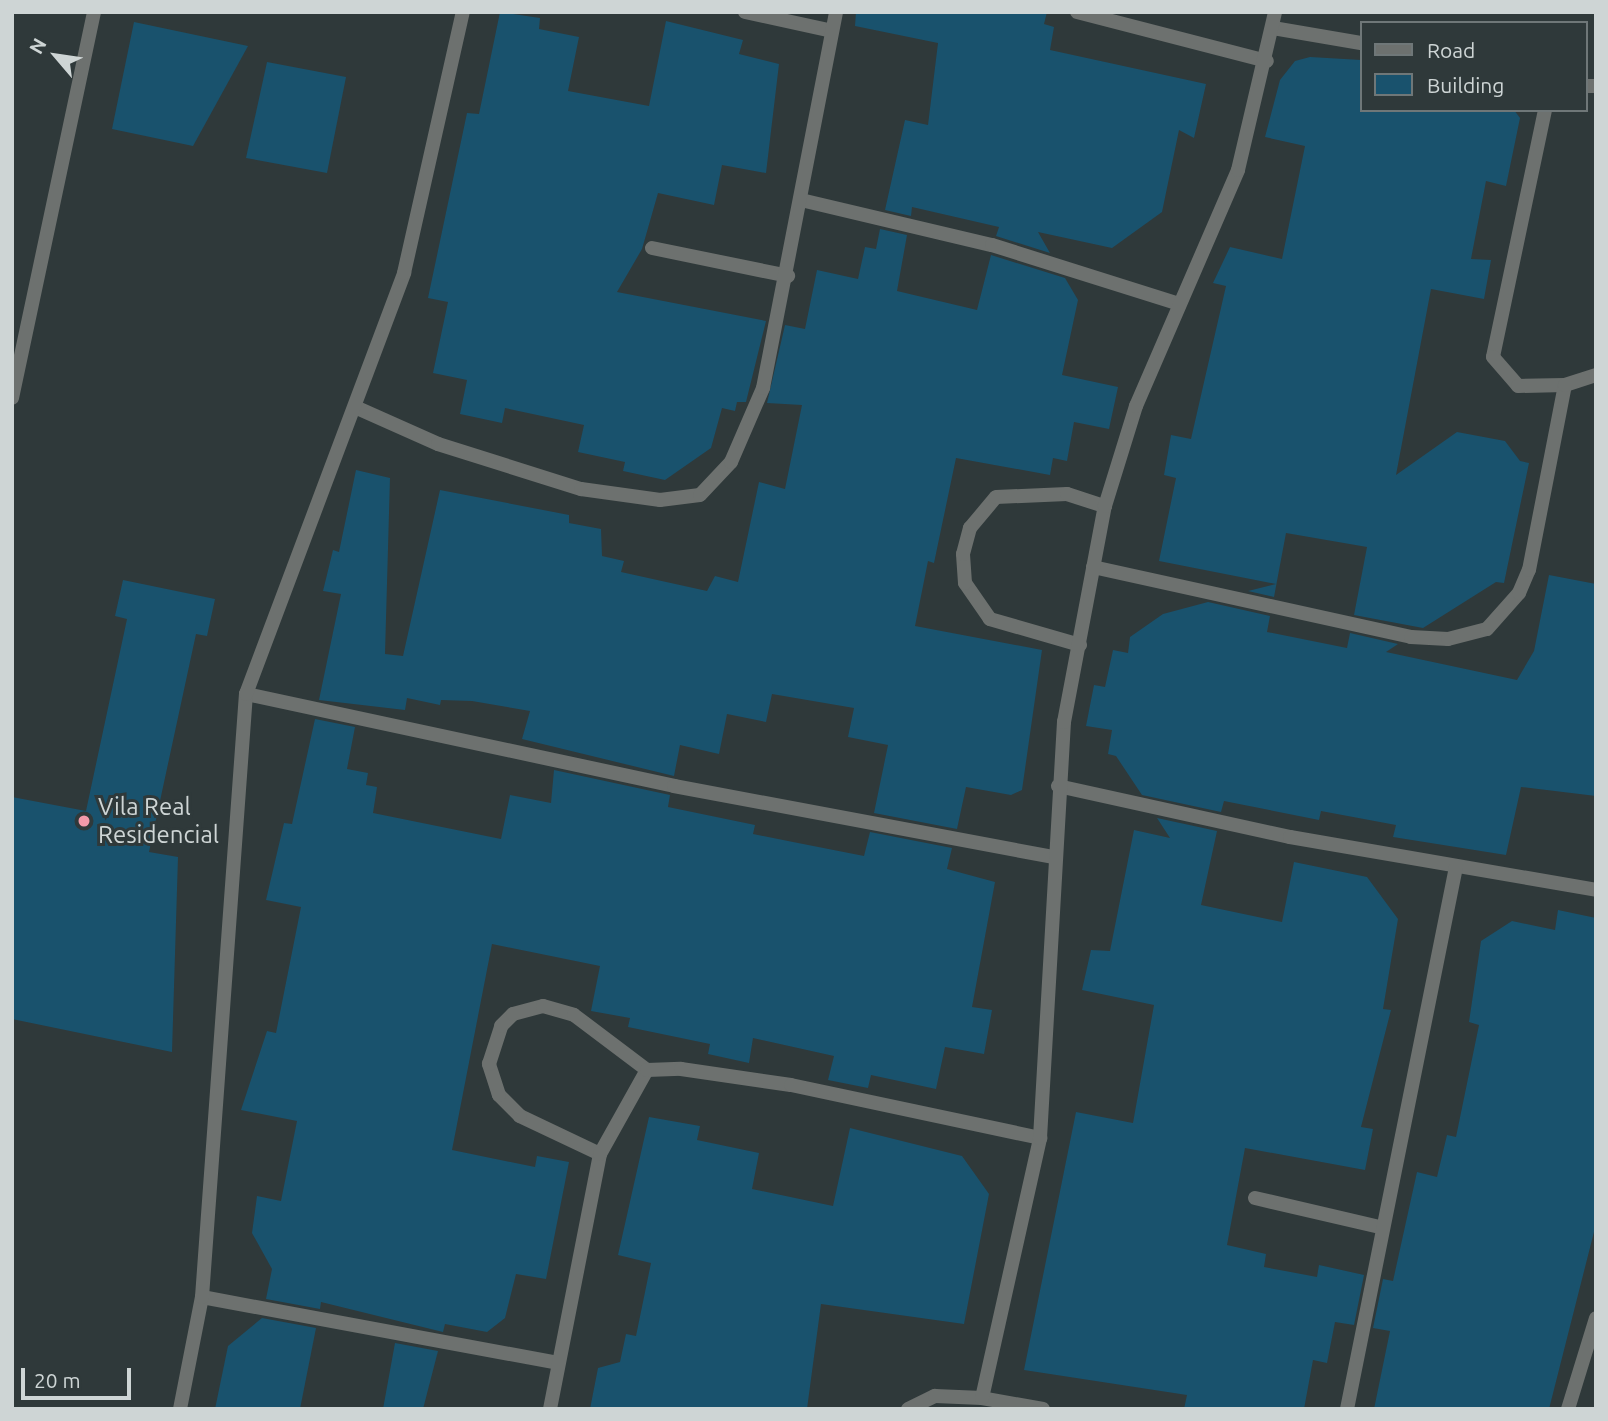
<!DOCTYPE html>
<html>
<head>
<meta charset="utf-8">
<style>
  body { margin:0 }
  #map { position:relative; width:1608px; height:1421px; overflow:hidden; background:#2f393a; font-family:Ubuntu,sans-serif }
  div>[style] { position:absolute }
  .building>* { inset:0; background:#19526d }
  .minor>* { height:14px; margin:-7px; padding:0 7px; transform-origin:7px; border-radius:7px; background:#6d716f }
  .dots>* { width:19px; height:19px; translate:-50% -50%; box-sizing:border-box; border:4px solid #2f393a; border-radius:50% }
  span { translate:-50% -50%; white-space:nowrap; text-align:center; line-height:1.15; -webkit-text-stroke:6px #2f393a; paint-order:stroke }
  .poi-label { font-size:24px; color:#ced5d5 }
  .left { translate:0 -50%; text-align:left }
  .frame { position:absolute; inset:0; border:14px solid #ced5d5; pointer-events:none }
  .legend { position:absolute; left:1360px; top:21px; width:228px; height:91px; box-sizing:border-box; background:#2f393a; border:2px solid #6f7778; margin:0; padding:9px 12px; list-style:none; font-size:21px; color:#ced5d5 }
  .legend li { display:flex; align-items:center; gap:14px; height:35px }
  .legend b { width:35px; border:2px solid #6f7778 }
  .north { position:absolute; left:21px; top:21px; width:70px; height:70px; -webkit-text-stroke:5px #2f393a; paint-order:stroke; rotate:299deg; font-size:19px; font-weight:700; line-height:28px; text-align:center; color:#ced5d5 }
  .north::after { content:''; display:block; margin:auto; width:24px; height:32px; background:#ced5d5; clip-path:polygon(50% 0,100% 100%,50% 72%,0 100%) }
  .scale { position:absolute; left:21px; top:1368px; width:110px; height:32px; box-sizing:border-box; border:4px solid #ced5d5; border-top:0; padding-left:9px; font-size:21px; line-height:24px; white-space:nowrap; color:#ced5d5; -webkit-text-stroke:5px #2f393a; paint-order:stroke }
</style>
</head>
<body>
<div id="map">
  <div class="building">
    <div style="clip-path:polygon(500px 12px,540px 18px,539px 29px,579px 37px,568px 91px,649px 106px,666px 21px,743px 40px,739px 54px,779px 64px,766px 173px,722px 165px,714px 205px,658px 193px,642px 249px,617px 292px,766px 321px,746px 402px,737px 402px,735px 411px,722px 408px,711px 448px,665px 480px,623px 471px,625px 462px,578px 452px,584px 425px,505px 408px,502px 423px,460px 414px,467px 380px,433px 373px,448px 302px,428px 298px,467px 113px,479px 114px)"></div>
    <div style="clip-path:polygon(856px 12px,1047px 12px,1044px 24px,1054px 27px,1050px 50px,1206px 84px,1194px 138px,1179px 130px,1162px 212px,1112px 248px,1038px 232px,1050px 253px,996px 236px,999px 227px,912px 207px,911px 216px,885px 210px,905px 120px,928px 125px,938px 43px,855px 26px)"></div>
    <div style="clip-path:polygon(134px 22px,248px 46px,193px 146px,112px 129px)"></div>
    <div style="clip-path:polygon(1310px 57px,1361px 60px,1361px 110px,1514px 110px,1520px 118px,1506px 186px,1486px 181px,1471px 259px,1491px 260px,1484px 299px,1431px 289px,1396px 475px,1457px 432px,1505px 441px,1520px 461px,1529px 463px,1504px 583px,1496px 582px,1423px 628px,1354px 615px,1367px 547px,1286px 533px,1274px 597px,1248px 591px,1276px 584px,1159px 561px,1176px 478px,1164px 475px,1171px 435px,1191px 439px,1226px 286px,1213px 283px,1230px 247px,1282px 259px,1305px 146px,1265px 137px,1280px 80px,1295px 61px)"></div>
    <div style="clip-path:polygon(267px 62px,346px 77px,327px 173px,246px 158px)"></div>
    <div style="clip-path:polygon(880px 229px,907px 235px,897px 291px,977px 310px,991px 255px,1065px 278px,1078px 300px,1062px 375px,1118px 387px,1109px 429px,1074px 422px,1067px 461px,1053px 458px,1050px 475px,956px 458px,934px 563px,928px 561px,915px 626px,1042px 650px,1022px 790px,1011px 795px,966px 787px,957px 829px,874px 813px,888px 745px,848px 737px,854px 708px,772px 694px,766px 722px,727px 714px,719px 754px,680px 745px,674px 776px,522px 739px,530px 711px,472px 701px,441px 700px,440px 705px,407px 698px,405px 710px,319px 700px,341px 594px,323px 591px,333px 550px,339px 552px,356px 470px,390px 478px,385px 654px,403px 656px,440px 490px,569px 515px,569px 523px,601px 529px,602px 556px,624px 561px,621px 572px,707px 591px,715px 576px,738px 582px,759px 482px,785px 489px,802px 405px,767px 403px,785px 325px,805px 329px,817px 270px,858px 279px,865px 247px,876px 249px)"></div>
    <div style="clip-path:polygon(1549px 575px,1596px 584px,1596px 796px,1521px 787px,1506px 855px,1393px 837px,1396px 825px,1321px 811px,1319px 820px,1224px 801px,1221px 812px,1142px 795px,1116px 756px,1108px 754px,1112px 730px,1086px 726px,1094px 685px,1105px 687px,1113px 650px,1128px 653px,1130px 637px,1163px 614px,1208px 602px,1270px 616px,1267px 632px,1347px 648px,1350px 633px,1398px 644px,1386px 652px,1517px 680px,1534px 651px)"></div>
    <div style="clip-path:polygon(123px 580px,215px 599px,207px 636px,196px 634px,149px 852px,178px 857px,172px 1052px,12px 1019px,12px 797px,86px 811px,127px 619px,115px 616px)"></div>
    <div style="clip-path:polygon(315px 719px,355px 727px,347px 769px,368px 773px,366px 785px,377px 787px,373px 813px,501px 839px,510px 795px,551px 803px,554px 770px,670px 795px,668px 807px,755px 825px,753px 834px,793px 842px,864px 856px,870px 832px,952px 848px,947px 869px,995px 882px,972px 1007px,992px 1010px,984px 1054px,945px 1047px,936px 1089px,871px 1075px,868px 1088px,828px 1080px,834px 1056px,753px 1038px,749px 1063px,708px 1054px,710px 1044px,628px 1027px,630px 1018px,591px 1011px,600px 966px,492px 944px,452px 1150px,535px 1167px,537px 1156px,569px 1162px,546px 1279px,516px 1274px,505px 1318px,487px 1332px,445px 1324px,443px 1332px,321px 1302px,320px 1309px,266px 1299px,272px 1269px,252px 1233px,257px 1196px,281px 1201px,297px 1121px,241px 1110px,267px 1031px,276px 1033px,301px 907px,266px 900px,284px 823px,292px 824px)"></div>
    <div style="clip-path:polygon(1157px 818px,1217px 831px,1201px 905px,1282px 922px,1294px 862px,1367px 877px,1398px 919px,1383px 1009px,1391px 1010px,1361px 1127px,1373px 1129px,1365px 1170px,1245px 1148px,1227px 1245px,1266px 1254px,1264px 1267px,1317px 1277px,1319px 1265px,1364px 1275px,1354px 1325px,1335px 1322px,1327px 1363px,1313px 1360px,1304px 1409px,1184px 1409px,1187px 1395px,1024px 1370px,1076px 1112px,1133px 1123px,1154px 1005px,1082px 990px,1091px 950px,1110px 951px,1134px 830px,1170px 838px)"></div>
    <div style="clip-path:polygon(1558px 910px,1596px 918px,1596px 1224px,1549px 1409px,1374px 1409px,1390px 1331px,1373px 1328px,1383px 1279px,1393px 1281px,1417px 1172px,1437px 1177px,1447px 1135px,1456px 1137px,1479px 1025px,1469px 1022px,1481px 941px,1512px 921px,1555px 930px)"></div>
    <div style="clip-path:polygon(649px 1117px,700px 1126px,697px 1140px,759px 1153px,752px 1189px,833px 1206px,850px 1128px,962px 1156px,989px 1194px,964px 1324px,821px 1304px,807px 1409px,590px 1409px,598px 1368px,620px 1362px,626px 1334px,636px 1336px,651px 1263px,618px 1255px)"></div>
    <div style="clip-path:polygon(262px 1318px,316px 1328px,300px 1409px,215px 1409px,228px 1346px)"></div>
    <div style="clip-path:polygon(395px 1343px,438px 1351px,423px 1409px,383px 1409px)"></div>
  </div>
  <div class="minor">
    <div style="left:745px;top:12px;width:89px;rotate:12.3deg"></div>
    <div style="left:1077px;top:12px;width:196px;rotate:14.5deg"></div>
    <div style="left:1273px;top:28px;width:89px;rotate:9.7deg"></div>
    <div style="left:1585px;top:86px;width:11px"></div>
    <div style="left:1545px;top:110px;width:252px;rotate:101.9deg"></div>
    <div style="left:1493px;top:357px;width:38px;rotate:49deg"></div>
    <div style="left:1518px;top:386px;width:47px;rotate:-1.2deg"></div>
    <div style="left:801px;top:200px;width:196px;rotate:13.3deg"></div>
    <div style="left:992px;top:245px;width:196px;rotate:17.5deg"></div>
    <div style="left:652px;top:248px;width:139px;rotate:11.6deg"></div>
    <div style="left:12px;top:398px;width:395px;rotate:-78deg"></div>
    <div style="left:355px;top:407px;width:91px;rotate:24deg"></div>
    <div style="left:438px;top:444px;width:150px;rotate:17.5deg"></div>
    <div style="left:581px;top:489px;width:80px;rotate:7.9deg"></div>
    <div style="left:660px;top:500px;width:40px;rotate:-7.1deg"></div>
    <div style="left:700px;top:495px;width:45px;rotate:-46.8deg"></div>
    <div style="left:731px;top:462px;width:81px;rotate:-66.6deg"></div>
    <div style="left:763px;top:388px;width:383px;rotate:-79deg"></div>
    <div style="left:1093px;top:567px;width:326px;rotate:12.4deg"></div>
    <div style="left:1411px;top:637px;width:37px;rotate:3deg"></div>
    <div style="left:1448px;top:639px;width:40px;rotate:-14.4deg"></div>
    <div style="left:1487px;top:629px;width:48px;rotate:-48.4deg"></div>
    <div style="left:1519px;top:593px;width:25px;rotate:-67deg"></div>
    <div style="left:1529px;top:570px;width:188px;rotate:-79deg"></div>
    <div style="left:1565px;top:385px;width:33px;rotate:-18deg"></div>
    <div style="left:1080px;top:645px;width:94px;rotate:-163.9deg"></div>
    <div style="left:990px;top:619px;width:44px;rotate:-124.8deg"></div>
    <div style="left:965px;top:583px;width:29px;rotate:-94deg"></div>
    <div style="left:963px;top:554px;width:27px;rotate:-75deg"></div>
    <div style="left:970px;top:528px;width:40px;rotate:-50deg"></div>
    <div style="left:996px;top:497px;width:71px;rotate:-2.4deg"></div>
    <div style="left:1067px;top:494px;width:40px;rotate:18deg"></div>
    <div style="left:246px;top:694px;width:438px;rotate:12.1deg"></div>
    <div style="left:674px;top:786px;width:388px;rotate:10.6deg"></div>
    <div style="left:1058px;top:786px;width:238px;rotate:12.4deg"></div>
    <div style="left:1290px;top:837px;width:311px;rotate:9.8deg"></div>
    <div style="left:600px;top:1154px;width:89px;rotate:-154.6deg"></div>
    <div style="left:520px;top:1116px;width:30px;rotate:-135deg"></div>
    <div style="left:499px;top:1095px;width:33px;rotate:-108deg"></div>
    <div style="left:489px;top:1064px;width:40px;rotate:-72deg"></div>
    <div style="left:501px;top:1026px;width:17px;rotate:-45deg"></div>
    <div style="left:513px;top:1014px;width:31px;rotate:-15deg"></div>
    <div style="left:543px;top:1006px;width:32px;rotate:16deg"></div>
    <div style="left:574px;top:1015px;width:91px;rotate:37deg"></div>
    <div style="left:1255px;top:1198px;width:128px;rotate:13.1deg"></div>
    <div style="left:202px;top:1297px;width:362px;rotate:10.5deg"></div>
    <div style="left:180px;top:1409px;width:114px;rotate:-78.9deg"></div>
    <div style="left:202px;top:1297px;width:605px;rotate:-85.83deg"></div>
    <div style="left:246px;top:694px;width:450px;rotate:-69.4deg"></div>
    <div style="left:404px;top:273px;width:268px;rotate:-77.3deg"></div>
    <div style="left:550px;top:1409px;width:260px;rotate:-78.9deg"></div>
    <div style="left:600px;top:1154px;width:96px;rotate:-60.8deg"></div>
    <div style="left:647px;top:1070px;width:34px;rotate:-2deg"></div>
    <div style="left:681px;top:1069px;width:111px;rotate:8.3deg"></div>
    <div style="left:791px;top:1085px;width:255px;rotate:12deg"></div>
    <div style="left:908px;top:1409px;width:30px;rotate:-26deg"></div>
    <div style="left:935px;top:1396px;width:47px;rotate:2.4deg"></div>
    <div style="left:1043px;top:1409px;width:62px;rotate:-169.8deg"></div>
    <div style="left:982px;top:1398px;width:266px;rotate:-77.4deg"></div>
    <div style="left:1040px;top:1138px;width:417px;rotate:-86.7deg"></div>
    <div style="left:1064px;top:722px;width:220px;rotate:-79.3deg"></div>
    <div style="left:1105px;top:506px;width:105px;rotate:-72.8deg"></div>
    <div style="left:1136px;top:406px;width:257px;rotate:-66.6deg"></div>
    <div style="left:1238px;top:170px;width:162px;rotate:-76.8deg"></div>
    <div style="left:1347px;top:1409px;width:553px;rotate:-78.63deg"></div>
    <div style="left:1568px;top:1409px;width:95px;rotate:-72.9deg"></div>
  </div>
  <div class="dots">
    <div style="left:84px;top:821px;background:#f39aaa"></div>
  </div>
  <div class="poi-label">
    <span class="left" style="left:98px;top:821px">Vila Real<br>Residencial</span>
  </div>
  <div class="frame"></div>
  <ul class="legend">
  <li><b style="height:9px;background:#6d716f"></b>Road</li>
  <li><b style="height:19px;background:#19526d"></b>Building</li>
  </ul>
  <div class="north">N</div>
  <div class="scale">20 m</div>
</div>
</body>
</html>
